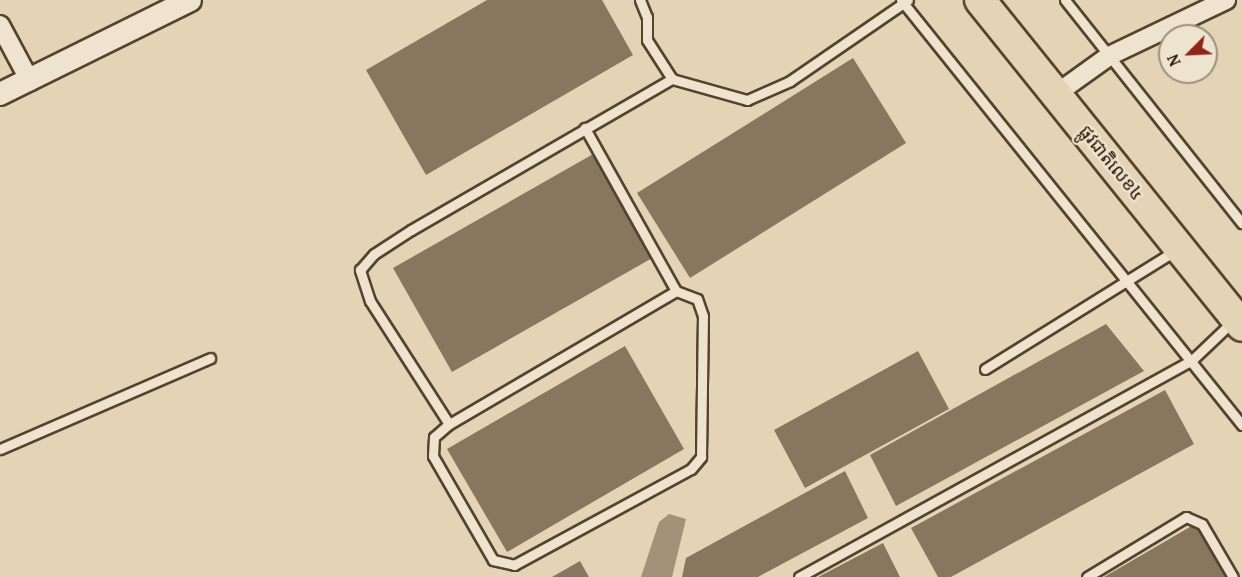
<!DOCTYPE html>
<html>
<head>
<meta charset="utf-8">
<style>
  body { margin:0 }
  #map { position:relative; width:1242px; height:577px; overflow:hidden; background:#e3d4b5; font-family:"Gentium Book Plus","Noto Sans Khmer",serif }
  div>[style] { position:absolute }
  .water>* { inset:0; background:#a39278 }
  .building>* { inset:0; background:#88775f }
  .roads { filter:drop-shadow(2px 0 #55432e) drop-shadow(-2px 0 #55432e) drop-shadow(0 2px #55432e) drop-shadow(0 -2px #55432e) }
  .service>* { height:9px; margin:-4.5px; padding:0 4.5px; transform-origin:4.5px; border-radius:4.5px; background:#ede3cf }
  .minor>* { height:18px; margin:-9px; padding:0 9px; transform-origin:9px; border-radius:9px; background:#ede3cf }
  .tertiary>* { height:22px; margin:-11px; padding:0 11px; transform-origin:11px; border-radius:11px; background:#ede3cf }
  .trunk>* { height:30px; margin:-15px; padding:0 15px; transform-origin:15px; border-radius:15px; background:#e3d4b5 }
  span { translate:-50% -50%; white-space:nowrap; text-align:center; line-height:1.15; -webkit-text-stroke:4.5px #ede3cf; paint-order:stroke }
  .street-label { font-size:18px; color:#261301 }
  .north { position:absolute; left:1158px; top:24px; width:60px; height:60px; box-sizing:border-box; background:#ede3cf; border:2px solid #9d907d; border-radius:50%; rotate:246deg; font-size:16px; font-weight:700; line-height:24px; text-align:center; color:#261301 }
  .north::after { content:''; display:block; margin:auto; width:21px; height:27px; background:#8f2418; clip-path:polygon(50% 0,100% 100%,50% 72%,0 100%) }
</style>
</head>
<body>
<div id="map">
  <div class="water">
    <div style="clip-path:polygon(669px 514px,686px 519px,672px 577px,641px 577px,659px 522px)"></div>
  </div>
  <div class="building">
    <div style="clip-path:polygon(487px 0,602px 0,633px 55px,426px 175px,366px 70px)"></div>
    <div style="clip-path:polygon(853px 58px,906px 143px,690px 278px,637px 193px)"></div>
    <div style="clip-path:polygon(595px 153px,654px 257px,452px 372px,393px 268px)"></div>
    <div style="clip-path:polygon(1106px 324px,1144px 371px,896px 506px,870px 455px)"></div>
    <div style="clip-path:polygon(625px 346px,684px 449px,507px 552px,447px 449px)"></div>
    <div style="clip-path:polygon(918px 351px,949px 409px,805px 488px,774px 430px)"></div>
    <div style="clip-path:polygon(1165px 390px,1194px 444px,951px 577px,938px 577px,911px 528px)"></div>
    <div style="clip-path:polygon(845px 471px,868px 518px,758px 577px,682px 577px,686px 558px)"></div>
    <div style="clip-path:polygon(1195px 524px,1226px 577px,1104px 577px)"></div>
    <div style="clip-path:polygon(883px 543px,900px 577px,818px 577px)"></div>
    <div style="clip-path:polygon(580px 561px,589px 577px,552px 577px)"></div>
  </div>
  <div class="roads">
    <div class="service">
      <div style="left:640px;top:0;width:18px;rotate:68deg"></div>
      <div style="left:647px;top:17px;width:23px;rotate:90deg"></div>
      <div style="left:647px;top:40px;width:46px;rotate:57.3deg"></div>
      <div style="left:901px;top:0;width:545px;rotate:51.26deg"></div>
      <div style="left:1065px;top:0;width:285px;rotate:51.6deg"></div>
      <div style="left:676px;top:291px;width:263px;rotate:149.6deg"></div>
      <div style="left:449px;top:424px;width:146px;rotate:-122.7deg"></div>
      <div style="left:370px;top:301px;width:33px;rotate:-108deg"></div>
      <div style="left:360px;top:270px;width:21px;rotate:-49deg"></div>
      <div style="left:374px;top:254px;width:44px;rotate:-33deg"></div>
      <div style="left:411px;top:230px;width:302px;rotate:-30.1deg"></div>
      <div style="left:672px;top:79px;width:78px;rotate:15.6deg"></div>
      <div style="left:747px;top:100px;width:47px;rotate:-23.8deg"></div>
      <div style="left:790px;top:81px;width:143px;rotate:-34.5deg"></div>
      <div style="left:985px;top:369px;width:225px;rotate:-31.9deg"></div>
      <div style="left:449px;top:424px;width:20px;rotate:139deg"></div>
      <div style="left:434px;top:437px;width:19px;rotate:93deg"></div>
      <div style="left:433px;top:456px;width:120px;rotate:60deg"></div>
      <div style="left:493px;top:560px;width:22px;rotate:13deg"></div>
      <div style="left:514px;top:565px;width:201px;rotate:-28.5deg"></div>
      <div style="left:691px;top:469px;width:16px;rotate:-50deg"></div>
      <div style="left:701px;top:457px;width:141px;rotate:-89.2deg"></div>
      <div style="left:703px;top:316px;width:18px;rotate:-109deg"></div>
      <div style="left:697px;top:299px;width:22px;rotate:-159deg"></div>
      <div style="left:676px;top:291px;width:187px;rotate:-119.2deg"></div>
      <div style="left:0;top:449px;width:229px;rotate:-23.4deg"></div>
      <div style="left:799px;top:577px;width:448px;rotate:-28.9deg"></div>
      <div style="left:1191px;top:361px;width:57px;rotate:-43.6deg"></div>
      <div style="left:1087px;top:577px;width:116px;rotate:-31.2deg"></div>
      <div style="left:1186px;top:517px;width:17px;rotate:24deg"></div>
      <div style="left:1202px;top:524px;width:61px;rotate:59.7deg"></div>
    </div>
    <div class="minor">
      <div style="left:0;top:25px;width:64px;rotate:61.8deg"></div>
      <div style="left:1056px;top:94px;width:65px;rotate:-35.6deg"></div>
      <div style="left:1109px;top:56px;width:130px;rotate:-25.6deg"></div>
    </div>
    <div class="tertiary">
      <div style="left:0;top:94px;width:212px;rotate:-26.3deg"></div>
    </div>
    <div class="trunk">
      <div style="left:980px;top:0;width:418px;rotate:51.2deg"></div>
    </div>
  </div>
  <div class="street-label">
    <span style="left:1111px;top:163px;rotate:51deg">ផ្លូវជាតិលេខ៤</span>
  </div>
  <div class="north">N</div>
</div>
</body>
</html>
